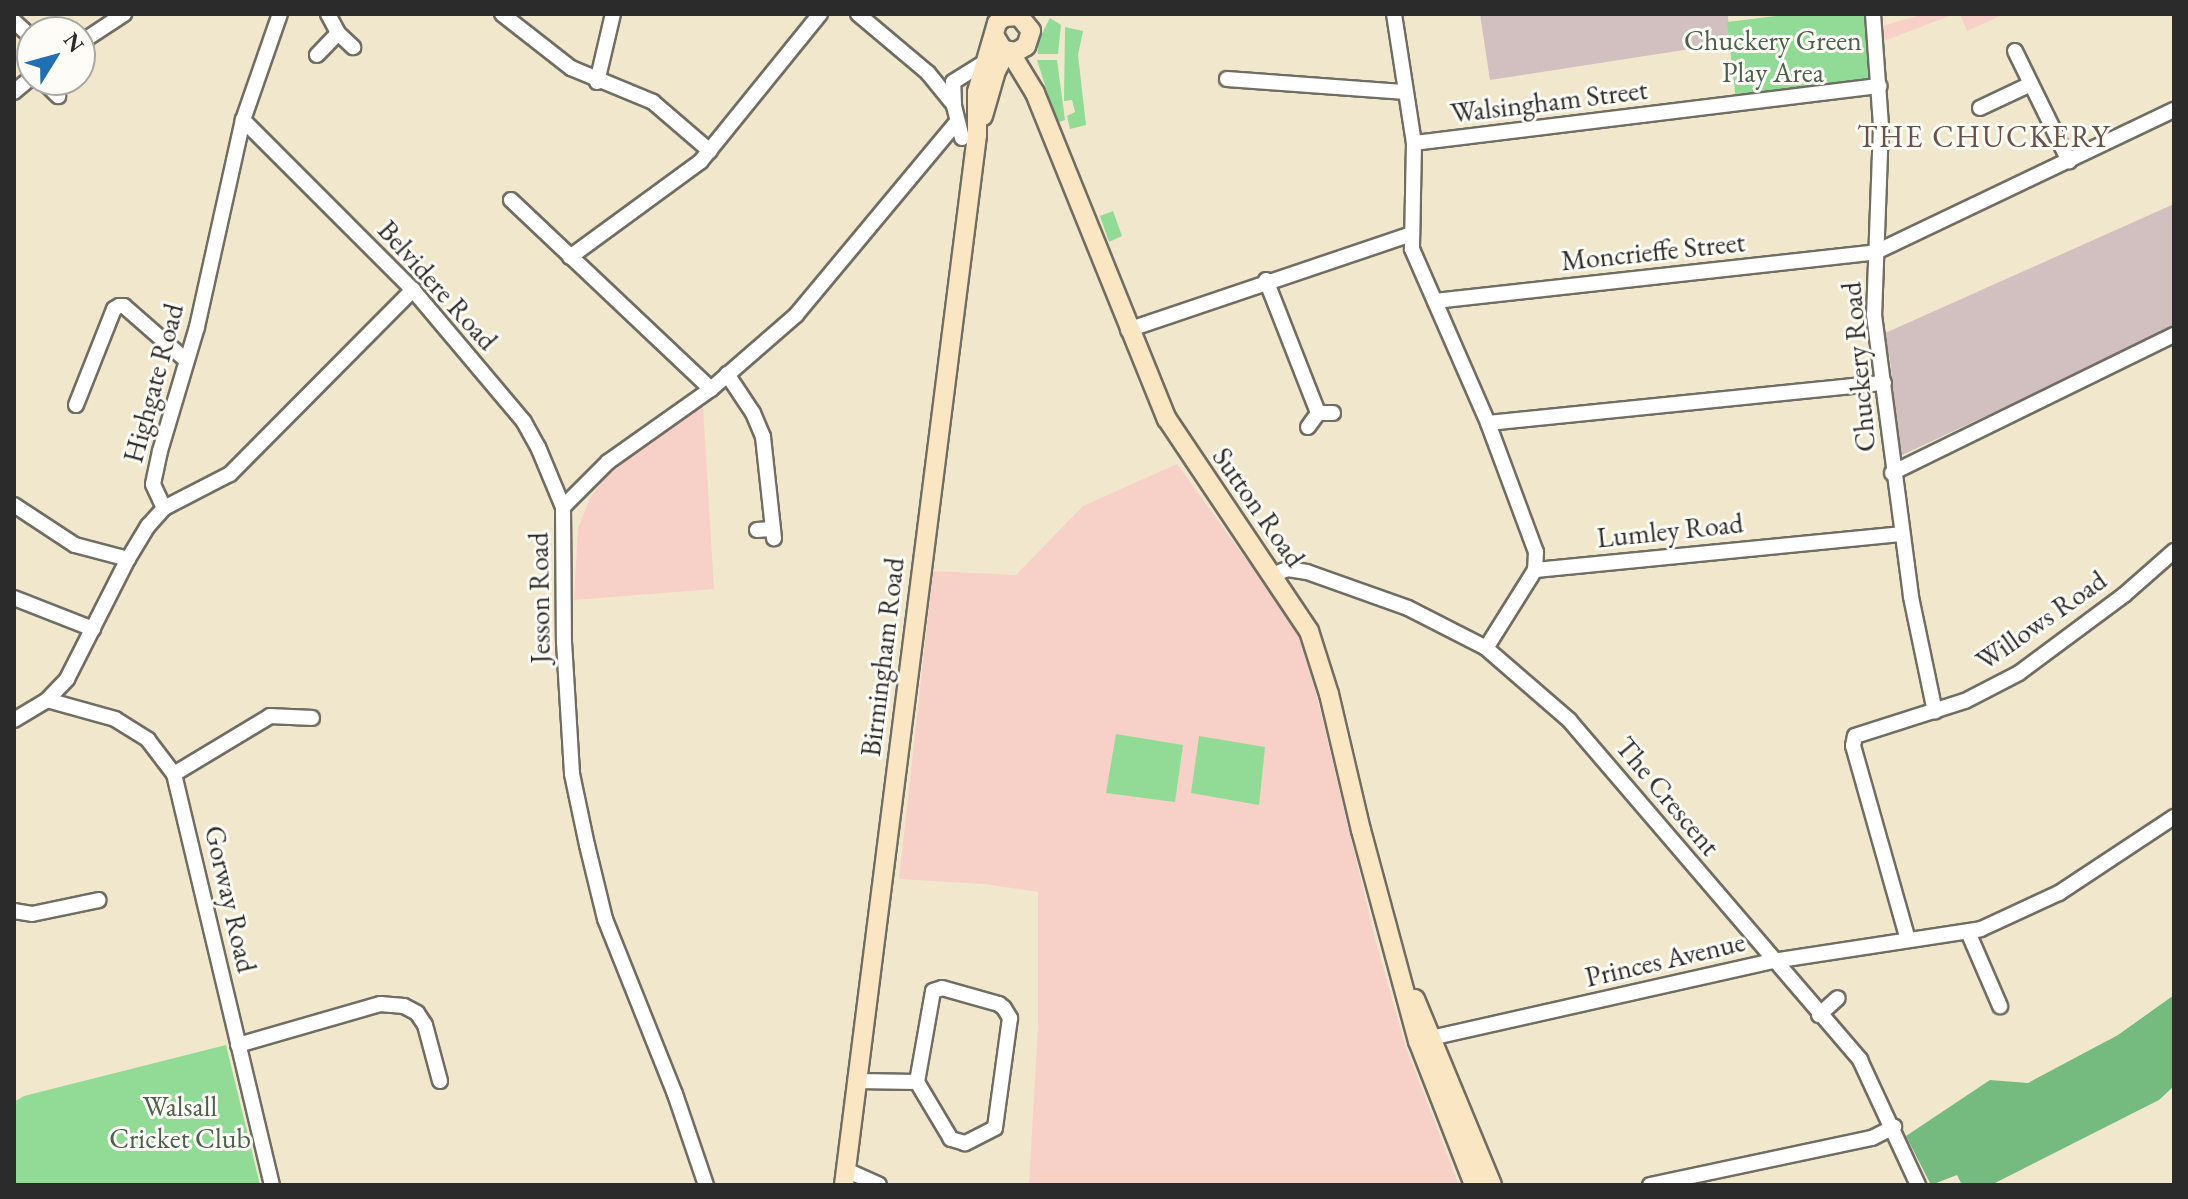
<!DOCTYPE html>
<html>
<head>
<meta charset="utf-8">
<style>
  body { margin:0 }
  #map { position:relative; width:2188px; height:1199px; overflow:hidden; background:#f1e7cc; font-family:"EB Garamond",serif }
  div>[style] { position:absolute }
  .built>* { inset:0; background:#f7d1c7 }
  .industrial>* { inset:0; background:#d2bfc0 }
  .green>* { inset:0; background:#92db96 }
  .forest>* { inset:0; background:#75bb7f }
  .roads { filter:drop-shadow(2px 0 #706d63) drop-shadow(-2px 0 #706d63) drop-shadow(0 2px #706d63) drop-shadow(0 -2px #706d63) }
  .street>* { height:14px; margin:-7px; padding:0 7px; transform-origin:7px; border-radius:7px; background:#fff }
  .secondary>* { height:18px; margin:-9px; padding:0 9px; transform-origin:9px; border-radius:9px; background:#fbe6c4 }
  span { translate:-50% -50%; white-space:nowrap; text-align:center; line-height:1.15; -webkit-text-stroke:6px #fdfcf7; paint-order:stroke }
  .park-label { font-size:28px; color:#4a604b }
  .street-label { font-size:28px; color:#2b2b2b }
  .neighbourhood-label { font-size:30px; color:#6b5149; letter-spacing:2px }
  .frame { position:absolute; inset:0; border:16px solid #2b2b2b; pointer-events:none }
  .north { position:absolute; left:16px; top:16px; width:80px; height:80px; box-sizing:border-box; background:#fdfcf7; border:2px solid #a9a8a5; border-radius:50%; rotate:53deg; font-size:22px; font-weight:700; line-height:32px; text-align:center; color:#2b2b2b }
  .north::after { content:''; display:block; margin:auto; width:28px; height:36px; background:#1f6fb2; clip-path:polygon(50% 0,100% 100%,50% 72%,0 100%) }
</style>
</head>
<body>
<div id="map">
  <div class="built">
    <div style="clip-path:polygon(1924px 14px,1955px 14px,1881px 42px,1879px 27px)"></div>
    <div style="clip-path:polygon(1960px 14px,2005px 14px,1967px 31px)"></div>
    <div style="clip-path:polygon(703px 406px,714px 589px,574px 600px,578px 528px,591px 496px,607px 476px,646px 444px)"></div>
    <div style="clip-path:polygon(1177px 464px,1294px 625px,1310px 668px,1376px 942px,1406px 1048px,1459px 1185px,1029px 1185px,1038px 1026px,1038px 892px,985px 884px,899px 879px,933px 571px,1016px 575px,1083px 506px)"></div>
  </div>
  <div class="industrial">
    <div style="clip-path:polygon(1480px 14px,1728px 14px,1729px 43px,1490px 80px)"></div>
    <div style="clip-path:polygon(2174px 204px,2174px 328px,1900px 456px,1890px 359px,1883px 334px)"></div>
  </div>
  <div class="green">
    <div style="clip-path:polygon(1792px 14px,1868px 14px,1877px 83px,1736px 101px,1727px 22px)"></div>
    <div style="clip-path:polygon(1050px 18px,1061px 25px,1058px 54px,1038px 54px,1037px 43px)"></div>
    <div style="clip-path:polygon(1065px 27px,1083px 31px,1078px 55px,1086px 125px,1070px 129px,1067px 116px,1075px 112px,1072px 100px,1064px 101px)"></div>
    <div style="clip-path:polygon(1037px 60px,1057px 60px,1065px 120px,1057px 123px)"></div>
    <div style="clip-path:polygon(1113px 211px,1122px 236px,1109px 242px,1100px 216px)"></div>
    <div style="clip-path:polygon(1116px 734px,1183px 745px,1175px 802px,1106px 793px)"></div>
    <div style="clip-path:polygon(1199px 736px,1265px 747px,1259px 805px,1191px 793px)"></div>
    <div style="clip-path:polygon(226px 1045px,260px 1185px,14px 1185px,14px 1102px,24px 1096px)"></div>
  </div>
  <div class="forest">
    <div style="clip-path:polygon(2174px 995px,2174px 1086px,2159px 1100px,1991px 1185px,1962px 1185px,1957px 1175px,1931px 1185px,1906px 1136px,1990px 1080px,2028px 1083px,2118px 1035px)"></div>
  </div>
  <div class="roads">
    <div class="street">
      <div style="left:328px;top:14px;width:21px;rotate:62deg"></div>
      <div style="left:338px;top:33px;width:21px;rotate:43deg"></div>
      <div style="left:502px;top:14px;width:88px;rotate:38deg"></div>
      <div style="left:571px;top:68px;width:89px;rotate:22.5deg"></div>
      <div style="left:653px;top:102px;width:75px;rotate:40.7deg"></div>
      <div style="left:858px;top:14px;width:92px;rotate:40.1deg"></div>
      <div style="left:928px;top:73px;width:41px;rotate:50.9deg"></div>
      <div style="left:1394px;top:14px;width:131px;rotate:81.2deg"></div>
      <div style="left:1414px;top:143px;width:106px;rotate:91.1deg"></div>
      <div style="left:1412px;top:249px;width:190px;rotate:66.4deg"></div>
      <div style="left:1488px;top:423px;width:138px;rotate:69.6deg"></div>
      <div style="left:1536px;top:552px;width:18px;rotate:93deg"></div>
      <div style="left:1535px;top:570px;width:92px;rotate:122.1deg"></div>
      <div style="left:1873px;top:14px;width:112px;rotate:85.9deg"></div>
      <div style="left:1881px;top:126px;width:189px;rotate:92.1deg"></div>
      <div style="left:1874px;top:315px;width:284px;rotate:82.5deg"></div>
      <div style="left:1911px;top:597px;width:117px;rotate:78.2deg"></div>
      <div style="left:14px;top:21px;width:25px;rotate:43deg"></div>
      <div style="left:80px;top:43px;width:53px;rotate:-33.4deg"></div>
      <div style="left:2015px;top:51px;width:123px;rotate:63.9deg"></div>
      <div style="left:317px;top:55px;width:30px;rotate:-46deg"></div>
      <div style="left:1227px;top:79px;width:179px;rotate:4.2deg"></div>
      <div style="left:42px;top:80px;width:23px;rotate:45deg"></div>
      <div style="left:597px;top:82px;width:70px;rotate:-76.8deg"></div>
      <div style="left:14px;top:92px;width:23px;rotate:-40deg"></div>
      <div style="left:1980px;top:108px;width:56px;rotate:-25.2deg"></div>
      <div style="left:243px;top:120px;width:240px;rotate:45deg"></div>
      <div style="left:413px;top:290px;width:172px;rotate:49.9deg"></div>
      <div style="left:524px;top:422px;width:29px;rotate:61deg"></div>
      <div style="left:538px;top:447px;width:65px;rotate:67.4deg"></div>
      <div style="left:563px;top:507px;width:135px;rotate:89.6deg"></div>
      <div style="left:564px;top:642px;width:132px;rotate:86.5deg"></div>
      <div style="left:572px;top:774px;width:73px;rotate:78.1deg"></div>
      <div style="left:587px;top:845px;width:76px;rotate:76.3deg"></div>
      <div style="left:605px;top:919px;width:188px;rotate:68.2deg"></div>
      <div style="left:675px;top:1094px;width:96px;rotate:71.2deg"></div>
      <div style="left:962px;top:138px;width:34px;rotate:-104deg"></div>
      <div style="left:954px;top:105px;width:23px;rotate:-92deg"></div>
      <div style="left:953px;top:82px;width:36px;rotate:-32deg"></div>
      <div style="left:1414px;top:143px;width:469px;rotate:-7deg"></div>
      <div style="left:511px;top:200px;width:275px;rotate:43.4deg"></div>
      <div style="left:570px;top:257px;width:162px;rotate:-36.2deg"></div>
      <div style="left:701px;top:161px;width:189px;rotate:-51deg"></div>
      <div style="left:1266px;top:280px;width:143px;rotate:68.6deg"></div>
      <div style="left:1435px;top:301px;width:444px;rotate:-6.3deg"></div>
      <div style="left:1876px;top:252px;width:330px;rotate:-25.5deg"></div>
      <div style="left:1128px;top:330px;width:299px;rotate:-18.7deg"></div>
      <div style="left:727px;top:374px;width:47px;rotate:56.3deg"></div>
      <div style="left:753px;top:413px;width:26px;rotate:67deg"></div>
      <div style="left:763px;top:437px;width:102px;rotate:83.8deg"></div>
      <div style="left:76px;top:405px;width:103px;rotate:-68.4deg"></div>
      <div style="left:114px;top:309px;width:6px;rotate:-31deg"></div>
      <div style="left:119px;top:306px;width:5px"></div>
      <div style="left:124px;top:306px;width:82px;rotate:41.1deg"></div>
      <div style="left:1488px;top:423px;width:398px;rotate:-5.8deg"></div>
      <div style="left:1308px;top:427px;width:17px;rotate:-54deg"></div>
      <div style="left:1318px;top:413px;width:15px"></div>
      <div style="left:1892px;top:473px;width:314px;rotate:-26.1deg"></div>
      <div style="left:14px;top:505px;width:73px;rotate:33.3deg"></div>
      <div style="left:75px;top:545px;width:55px;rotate:14.8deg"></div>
      <div style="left:563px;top:507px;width:64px;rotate:-45deg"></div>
      <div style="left:608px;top:462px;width:126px;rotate:-35.3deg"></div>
      <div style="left:711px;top:389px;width:113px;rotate:-41deg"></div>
      <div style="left:796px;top:315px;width:251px;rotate:-50.2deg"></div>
      <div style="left:164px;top:508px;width:26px;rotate:-115deg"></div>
      <div style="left:153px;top:484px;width:34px;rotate:-78deg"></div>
      <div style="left:160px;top:451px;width:129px;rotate:-73.4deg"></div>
      <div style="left:197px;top:327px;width:212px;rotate:-77.5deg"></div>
      <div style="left:243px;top:120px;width:112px;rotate:-70.8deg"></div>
      <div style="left:757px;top:530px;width:16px;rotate:-4deg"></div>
      <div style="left:1535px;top:570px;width:368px;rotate:-5.6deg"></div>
      <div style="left:1272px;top:575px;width:17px;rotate:-21deg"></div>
      <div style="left:1288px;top:569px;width:19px;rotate:9deg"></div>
      <div style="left:1307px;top:572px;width:107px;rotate:19.6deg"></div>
      <div style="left:1408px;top:608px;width:88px;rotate:27.1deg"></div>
      <div style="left:1486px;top:648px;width:110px;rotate:40.9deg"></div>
      <div style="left:1569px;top:720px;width:448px;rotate:49.4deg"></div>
      <div style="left:1860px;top:1060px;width:138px;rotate:65.1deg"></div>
      <div style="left:14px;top:598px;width:85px;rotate:21.4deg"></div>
      <div style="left:47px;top:700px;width:71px;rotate:15.6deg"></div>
      <div style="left:115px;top:719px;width:39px;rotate:32deg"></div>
      <div style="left:148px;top:740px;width:43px;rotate:52.6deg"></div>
      <div style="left:174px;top:774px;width:423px;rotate:76.6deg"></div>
      <div style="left:14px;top:720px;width:39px;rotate:-31deg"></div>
      <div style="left:47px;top:700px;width:29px;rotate:-46deg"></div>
      <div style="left:67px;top:679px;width:135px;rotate:-63.1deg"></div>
      <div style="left:128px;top:559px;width:39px;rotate:-59deg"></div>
      <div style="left:148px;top:526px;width:24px;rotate:-48deg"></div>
      <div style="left:164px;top:508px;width:74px;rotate:-27.3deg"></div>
      <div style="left:230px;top:474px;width:260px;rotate:-45.2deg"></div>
      <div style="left:174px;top:774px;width:112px;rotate:-31.1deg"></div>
      <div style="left:270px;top:716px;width:42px;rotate:2.7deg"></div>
      <div style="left:14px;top:911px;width:18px;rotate:9deg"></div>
      <div style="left:32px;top:914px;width:68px;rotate:-11.8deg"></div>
      <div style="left:1968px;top:932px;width:81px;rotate:66.6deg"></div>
      <div style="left:1908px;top:940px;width:202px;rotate:-105.8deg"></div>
      <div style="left:1853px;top:746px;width:10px;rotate:-79deg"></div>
      <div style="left:1855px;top:736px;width:115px;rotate:-17.7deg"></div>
      <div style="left:1965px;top:701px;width:61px;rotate:-27.4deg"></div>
      <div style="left:2019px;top:673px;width:131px;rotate:-36.6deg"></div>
      <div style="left:2124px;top:595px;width:67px;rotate:-41.3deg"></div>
      <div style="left:1819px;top:1015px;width:25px;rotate:-42deg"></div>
      <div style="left:1422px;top:1040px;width:360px;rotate:-12.7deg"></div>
      <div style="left:1773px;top:961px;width:210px;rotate:-8.7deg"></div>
      <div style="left:1981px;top:929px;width:86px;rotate:-24.8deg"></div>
      <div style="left:2059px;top:893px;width:138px;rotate:-33.5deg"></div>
      <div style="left:238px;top:1045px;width:148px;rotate:-16.1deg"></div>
      <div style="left:380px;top:1004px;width:24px;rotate:5deg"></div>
      <div style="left:404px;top:1006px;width:15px;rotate:28deg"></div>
      <div style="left:417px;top:1013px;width:14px;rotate:56deg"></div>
      <div style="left:425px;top:1025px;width:58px;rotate:75deg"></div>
      <div style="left:857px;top:1081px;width:60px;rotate:1deg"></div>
      <div style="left:917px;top:1082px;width:92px;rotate:-80deg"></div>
      <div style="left:933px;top:991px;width:9px;rotate:-18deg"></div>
      <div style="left:942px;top:988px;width:59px;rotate:15.7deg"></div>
      <div style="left:999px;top:1004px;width:6px;rotate:39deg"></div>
      <div style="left:1004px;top:1008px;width:12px;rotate:59deg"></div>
      <div style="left:1010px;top:1018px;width:111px;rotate:97.8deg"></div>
      <div style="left:995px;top:1128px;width:34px;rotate:153deg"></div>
      <div style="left:965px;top:1143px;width:15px;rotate:-164deg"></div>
      <div style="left:951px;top:1139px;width:66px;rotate:-120.8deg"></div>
      <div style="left:846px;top:1170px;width:36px;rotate:24deg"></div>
      <div style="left:1650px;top:1185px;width:227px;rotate:-12deg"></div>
      <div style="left:1872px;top:1138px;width:25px;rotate:-27deg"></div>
    </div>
    <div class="secondary">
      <div style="left:1010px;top:52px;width:48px;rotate:58.6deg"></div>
      <div style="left:1035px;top:93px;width:352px;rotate:68deg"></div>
      <div style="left:1167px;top:419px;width:255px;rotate:56.2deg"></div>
      <div style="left:1309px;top:631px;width:66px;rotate:72.4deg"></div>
      <div style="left:1329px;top:694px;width:140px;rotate:76.8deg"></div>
      <div style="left:1361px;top:830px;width:219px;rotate:74.9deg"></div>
      <div style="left:1418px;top:1041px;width:155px;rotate:68.7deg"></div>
      <div style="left:983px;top:116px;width:47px;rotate:-73.9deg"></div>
      <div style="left:996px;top:71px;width:23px;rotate:-61deg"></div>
      <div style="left:1415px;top:999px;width:201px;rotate:67.5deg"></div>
      <div style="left:844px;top:1185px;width:1058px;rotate:-82.78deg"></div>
      <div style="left:977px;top:135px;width:43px;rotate:-90deg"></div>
      <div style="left:977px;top:92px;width:72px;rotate:-73.8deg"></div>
      <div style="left:997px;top:23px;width:9px;rotate:-41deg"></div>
      <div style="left:1004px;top:17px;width:15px;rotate:-4deg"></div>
      <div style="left:1019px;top:16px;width:19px;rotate:51deg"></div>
      <div style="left:1031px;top:31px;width:16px;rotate:108deg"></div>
      <div style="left:1026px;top:46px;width:12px;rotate:149deg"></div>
      <div style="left:1016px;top:52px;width:13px;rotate:-171deg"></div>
      <div style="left:1003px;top:50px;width:17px;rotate:-121deg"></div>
    </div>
  </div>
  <div class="park-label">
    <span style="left:1773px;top:56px">Chuckery Green<br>Play Area</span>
    <span style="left:180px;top:1122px">Walsall<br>Cricket Club</span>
  </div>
  <div class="street-label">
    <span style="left:1549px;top:101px;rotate:-7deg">Walsingham Street</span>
    <span style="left:1653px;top:251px;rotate:-6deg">Moncrieffe Street</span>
    <span style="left:438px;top:285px;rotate:48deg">Belvidere Road</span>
    <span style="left:1858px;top:367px;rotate:-95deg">Chuckery Road</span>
    <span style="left:153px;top:383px;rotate:-75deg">Highgate Road</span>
    <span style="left:1259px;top:507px;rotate:55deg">Sutton Road</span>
    <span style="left:1670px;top:530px;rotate:-6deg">Lumley Road</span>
    <span style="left:539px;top:598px;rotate:-91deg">Jesson Road</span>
    <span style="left:2041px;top:620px;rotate:-35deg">Willows Road</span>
    <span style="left:882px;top:657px;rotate:-83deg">Birmingham Road</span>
    <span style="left:1668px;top:796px;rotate:50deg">The Crescent</span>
    <span style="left:231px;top:899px;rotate:77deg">Gorway Road</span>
    <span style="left:1665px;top:959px;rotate:-13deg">Princes Avenue</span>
  </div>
  <div class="neighbourhood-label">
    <span style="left:1984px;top:137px">THE CHUCKERY</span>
  </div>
  <div class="frame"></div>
  <div class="north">N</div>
</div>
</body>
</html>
